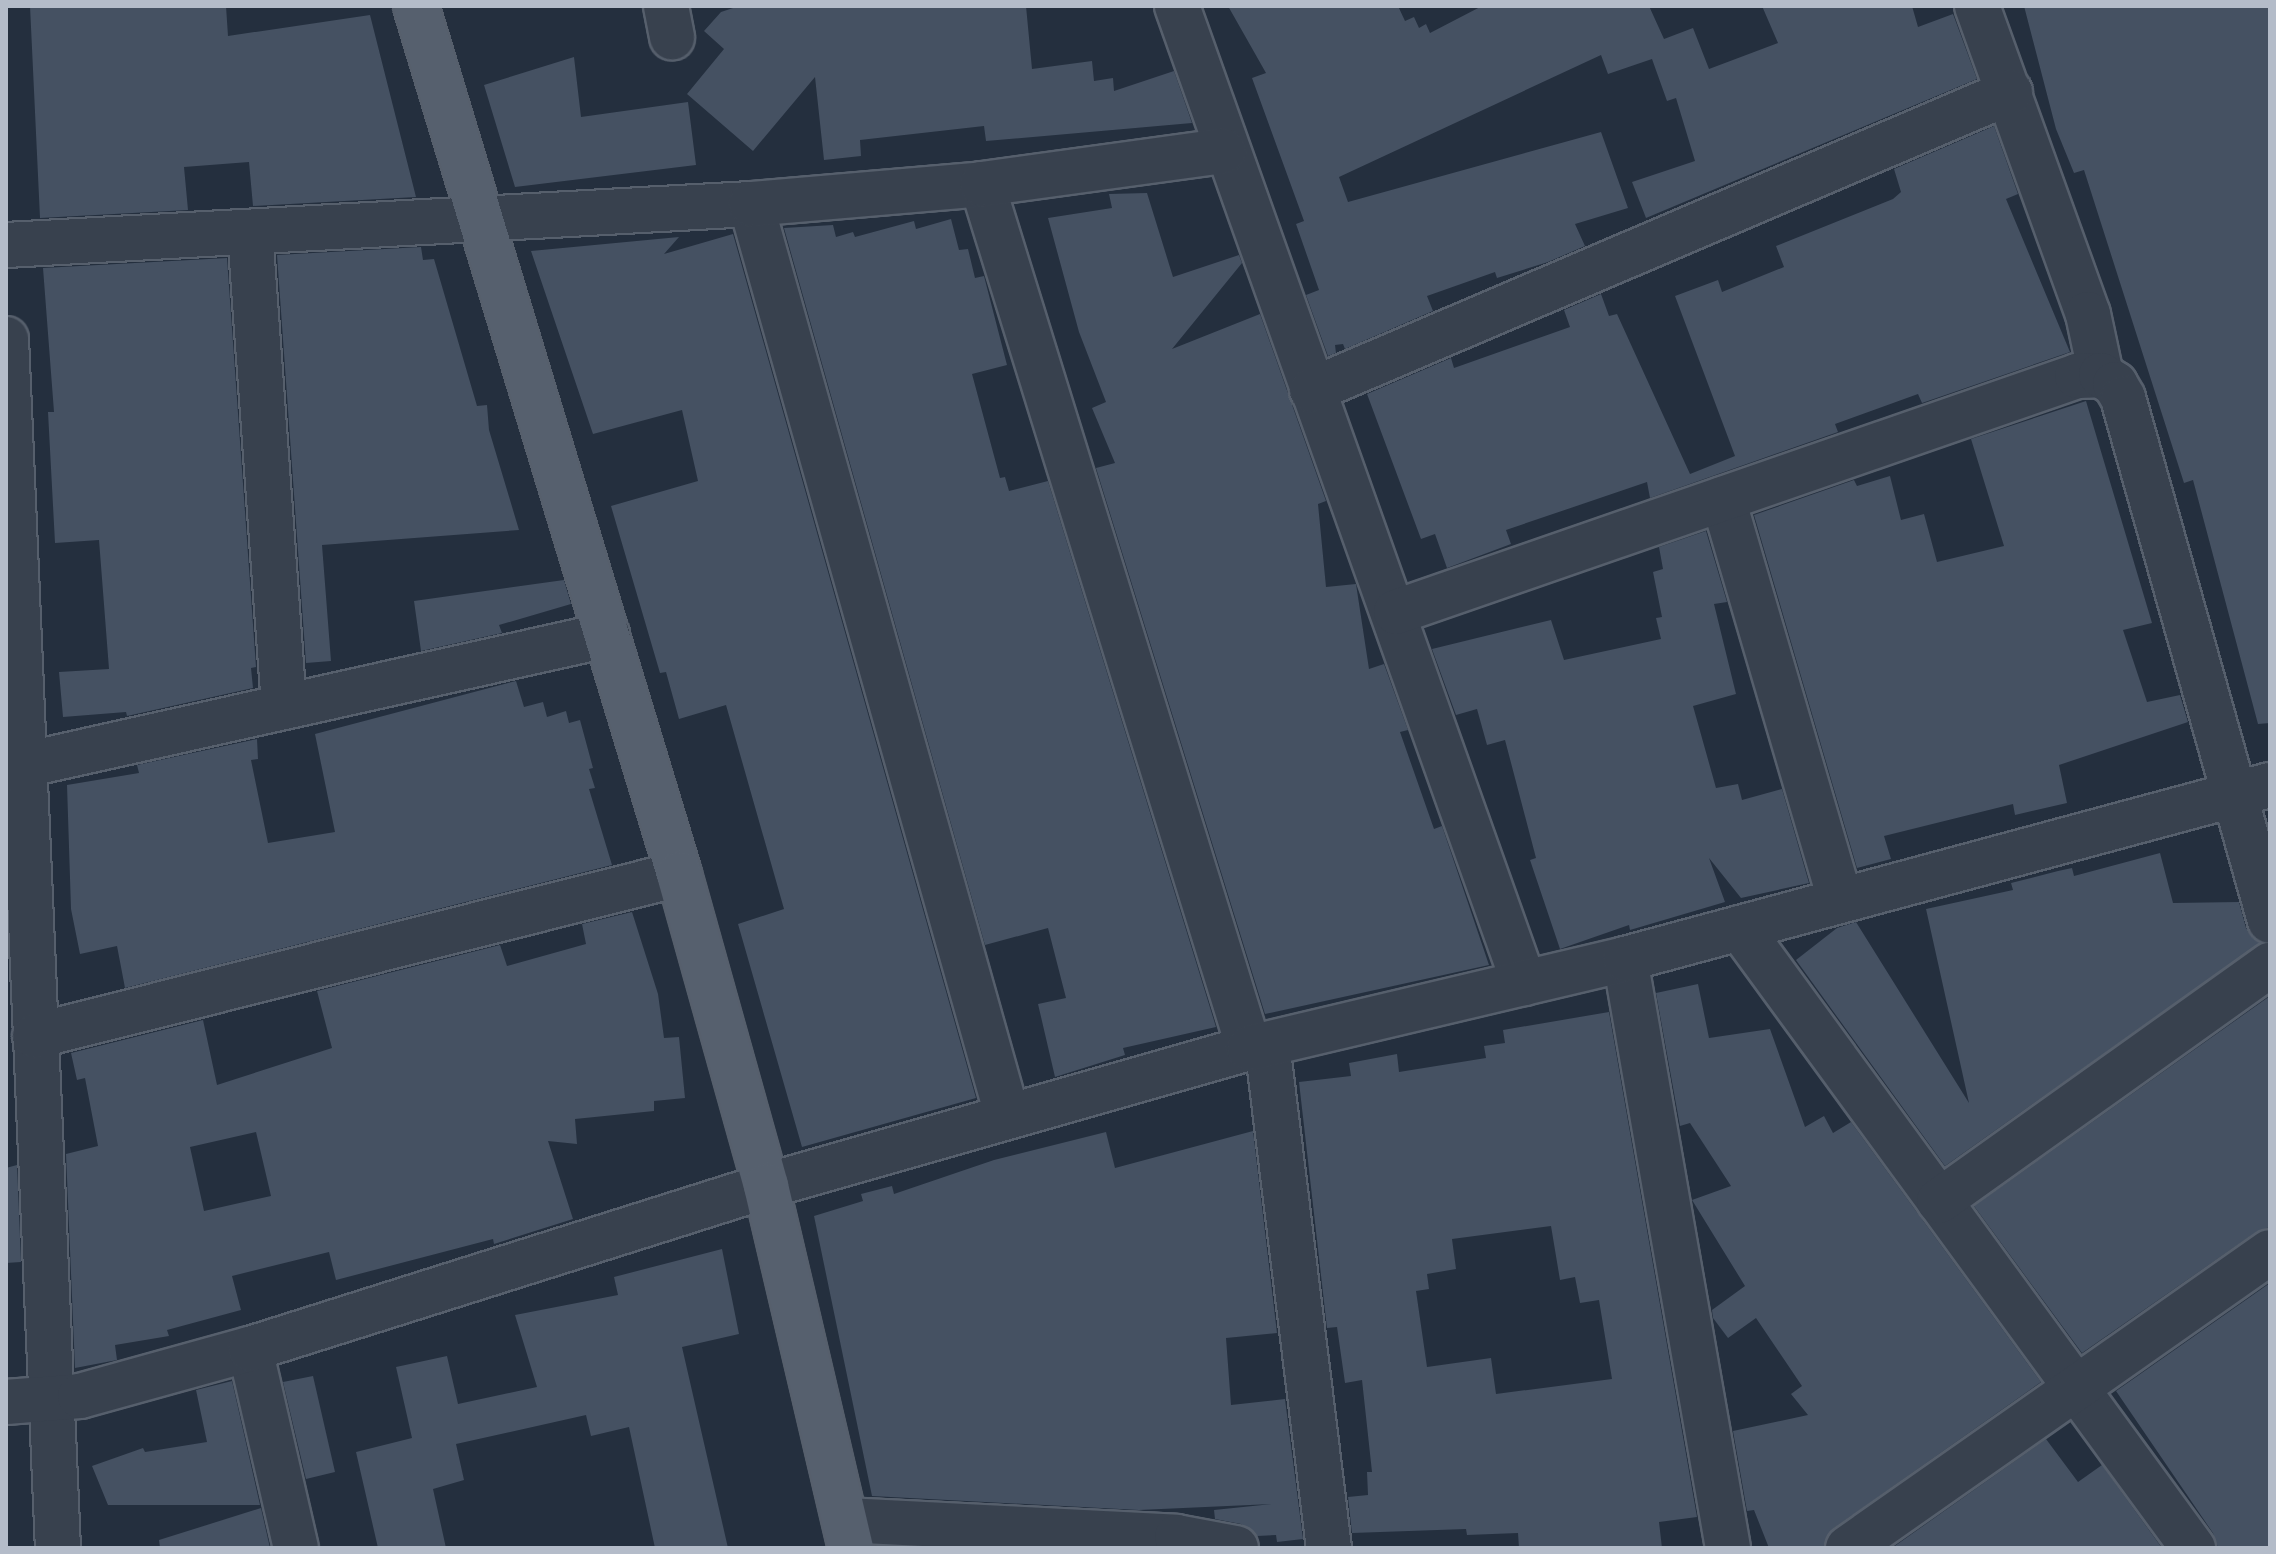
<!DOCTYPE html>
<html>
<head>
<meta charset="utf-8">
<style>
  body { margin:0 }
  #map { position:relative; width:2276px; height:1554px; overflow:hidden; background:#242f3e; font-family:"PT Sans Narrow",sans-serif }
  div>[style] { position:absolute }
  .building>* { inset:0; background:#455162 }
  .roads { filter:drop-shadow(2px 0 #565f6c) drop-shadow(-2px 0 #565f6c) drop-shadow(0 2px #565f6c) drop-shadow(0 -2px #565f6c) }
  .minor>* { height:44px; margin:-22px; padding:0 22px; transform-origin:22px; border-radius:22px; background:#38414e }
  .major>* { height:44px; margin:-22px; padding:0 22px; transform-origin:22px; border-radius:22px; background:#56606e }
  span { translate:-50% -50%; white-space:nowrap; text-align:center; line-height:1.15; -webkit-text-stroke:7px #1d2633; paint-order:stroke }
  .frame { position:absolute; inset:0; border:8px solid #b4bcc9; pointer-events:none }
</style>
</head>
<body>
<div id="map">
  <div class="building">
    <div style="clip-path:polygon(30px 6px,226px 6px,228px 36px,370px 15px,416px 197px,253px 206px,249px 162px,184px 167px,188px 210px,40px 218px)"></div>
    <div style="clip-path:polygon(739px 6px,1026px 6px,1032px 69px,1092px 61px,1094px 81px,1113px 78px,1114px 91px,1174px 71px,1192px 123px,986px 141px,984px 126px,860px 140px,861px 156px,824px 160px,815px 77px,753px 151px,687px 94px,724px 49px,704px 31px,721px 12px)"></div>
    <div style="clip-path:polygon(1228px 6px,1398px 6px,1405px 21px,1414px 17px,1419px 28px,1426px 24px,1430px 33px,1482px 6px,1649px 6px,1664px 39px,1693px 28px,1709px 69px,1778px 43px,1762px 6px,1912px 6px,1918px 27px,1953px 14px,1977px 79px,1646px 218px,1632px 182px,1695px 161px,1676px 98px,1667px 101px,1652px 59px,1608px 74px,1601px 55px,1339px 177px,1348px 202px,1601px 132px,1628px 208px,1575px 224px,1585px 246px,1548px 262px,1497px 278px,1495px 272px,1427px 296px,1433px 311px,1345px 349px,1343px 344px,1335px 345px,1336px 353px,1328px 356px,1306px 295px,1319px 290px,1296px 224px,1304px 221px,1252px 78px,1266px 73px)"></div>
    <div style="clip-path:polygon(2024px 6px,2270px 6px,2270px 723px,2258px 724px,2193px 480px,2184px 483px,2084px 170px,2074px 173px,2056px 129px)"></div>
    <div style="clip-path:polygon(574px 57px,581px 117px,688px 102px,696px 165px,515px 187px,484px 85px)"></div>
    <div style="clip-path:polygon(1994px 126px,2018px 194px,2006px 199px,2070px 352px,1922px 403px,1918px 394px,1835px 424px,1838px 432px,1650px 498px,1647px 482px,1506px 530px,1511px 544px,1447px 568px,1435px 534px,1421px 539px,1367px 394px,1451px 358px,1454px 368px,1570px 327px,1564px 310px,1601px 294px,1609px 316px,1617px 314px,1690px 474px,1735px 456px,1675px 296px,1718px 280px,1722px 292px,1784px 267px,1776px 246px,1893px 199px,1901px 192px,1894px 169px)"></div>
    <div style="clip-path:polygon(1147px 193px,1173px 277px,1239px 255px,1242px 263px,1172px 349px,1260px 314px,1326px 501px,1318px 504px,1326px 587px,1356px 584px,1369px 669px,1384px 664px,1408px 730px,1400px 732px,1434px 829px,1442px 826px,1489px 965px,1265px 1014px,1096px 468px,1115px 463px,1092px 408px,1106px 402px,1079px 332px,1048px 218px,1112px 208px,1109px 194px)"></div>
    <div style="clip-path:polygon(951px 219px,959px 250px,968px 249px,975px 278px,984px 276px,1007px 365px,972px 374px,1000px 478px,1005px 477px,1009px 491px,1048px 481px,1216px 1027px,1123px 1048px,1125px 1055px,1055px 1077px,1038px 1004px,1066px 998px,1048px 928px,985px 945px,784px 228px,833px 225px,836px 237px,853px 232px,855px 237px,914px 221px,916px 229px)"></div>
    <div style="clip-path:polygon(733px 234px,976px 1098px,802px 1147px,738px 924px,784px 909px,726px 705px,679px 719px,666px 672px,660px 673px,611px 506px,698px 481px,682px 410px,593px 434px,531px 251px,679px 237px,664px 254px)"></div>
    <div style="clip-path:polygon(421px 247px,423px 260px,434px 259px,477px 406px,487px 405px,489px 430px,519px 530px,322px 545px,331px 661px,306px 663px,277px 255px)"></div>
    <div style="clip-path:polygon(227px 258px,256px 667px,251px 668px,253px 688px,127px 716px,126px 712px,63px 717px,59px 672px,109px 669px,99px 540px,55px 543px,48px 412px,54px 412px,43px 268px)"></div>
    <div style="clip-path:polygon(2086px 401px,2152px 623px,2123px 630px,2147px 702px,2180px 695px,2188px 722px,2059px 765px,2067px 803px,2015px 815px,2013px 804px,1884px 836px,1891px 859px,1857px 868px,1754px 515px,1854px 480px,1857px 486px,1890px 476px,1901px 520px,1924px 514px,1937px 562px,2004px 546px,1971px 439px)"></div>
    <div style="clip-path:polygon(1706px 531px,1727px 602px,1714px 604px,1736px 694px,1693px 706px,1716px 788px,1738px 784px,1742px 800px,1782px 789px,1809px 883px,1741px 898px,1709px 858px,1725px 902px,1630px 930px,1629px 925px,1560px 949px,1530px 860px,1536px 858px,1505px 740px,1487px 745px,1477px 709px,1456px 715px,1432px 649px,1551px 620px,1564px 660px,1661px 639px,1656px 618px,1662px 617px,1653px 572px,1663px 569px,1659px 547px)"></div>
    <div style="clip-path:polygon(564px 580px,571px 604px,499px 625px,502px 633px,421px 651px,414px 601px)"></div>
    <div style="clip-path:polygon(516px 681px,524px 707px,543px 702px,547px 717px,566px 711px,569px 723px,580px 720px,593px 768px,589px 769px,595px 788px,589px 789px,612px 865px,125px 988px,117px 946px,80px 954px,71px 909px,67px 785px,139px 773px,137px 765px,257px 739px,258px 759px,251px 760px,268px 843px,335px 832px,315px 734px)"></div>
    <div style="clip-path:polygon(2160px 853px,2173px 903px,2239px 902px,2246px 928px,2260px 943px,1945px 1166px,1796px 960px,1837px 928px,1856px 922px,1969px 1103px,1926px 909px,2013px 890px,2011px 883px,2058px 871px,2072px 868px,2074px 876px)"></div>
    <div style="clip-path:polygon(evenodd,632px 912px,658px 994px,664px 1038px,679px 1037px,685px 1098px,654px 1101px,654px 1111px,575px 1119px,577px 1144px,548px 1141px,573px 1219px,494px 1244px,493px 1239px,336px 1280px,329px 1252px,232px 1276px,241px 1310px,167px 1330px,169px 1336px,115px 1345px,117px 1360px,75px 1368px,66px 1154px,98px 1146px,85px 1078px,77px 1080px,71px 1053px,203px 1020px,217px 1085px,332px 1048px,317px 991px,500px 945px,507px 966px,586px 944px,582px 924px,632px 912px,256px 1132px,271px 1196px,204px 1211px,190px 1147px,256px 1132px)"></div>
    <div style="clip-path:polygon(1698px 984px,1709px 1038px,1770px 1029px,1805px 1127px,1824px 1116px,1833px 1133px,1851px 1122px,2041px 1382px,1834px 1528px,1823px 1548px,1769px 1548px,1754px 1510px,1747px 1511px,1733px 1431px,1808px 1415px,1791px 1394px,1802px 1386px,1756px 1318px,1728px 1338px,1713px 1318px,1712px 1310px,1745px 1286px,1692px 1200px,1731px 1186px,1690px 1123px,1680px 1126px,1656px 993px)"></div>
    <div style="clip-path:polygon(2270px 996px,2270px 1227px,2256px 1232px,2082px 1353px,1974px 1206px)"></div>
    <div style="clip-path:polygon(evenodd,1609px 1012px,1697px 1517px,1659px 1522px,1662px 1548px,1519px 1548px,1518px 1533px,1467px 1535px,1466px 1529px,1352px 1533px,1348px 1497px,1368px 1495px,1367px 1472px,1372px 1472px,1362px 1380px,1345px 1383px,1337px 1327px,1327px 1328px,1299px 1082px,1351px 1076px,1349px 1063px,1397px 1054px,1399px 1072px,1486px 1058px,1484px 1046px,1505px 1043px,1503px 1030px,1609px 1012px,1551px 1226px,1560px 1280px,1575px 1277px,1580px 1303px,1599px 1300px,1612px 1379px,1496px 1394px,1491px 1358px,1427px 1367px,1416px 1291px,1429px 1289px,1427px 1274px,1456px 1269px,1452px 1239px,1551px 1226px)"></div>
    <div style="clip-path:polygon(1253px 1131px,1277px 1333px,1226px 1338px,1231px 1405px,1285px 1399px,1303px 1539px,1277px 1542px,1276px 1535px,1257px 1536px,1241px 1524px,1215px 1519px,1214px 1510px,1273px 1504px,1139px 1510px,872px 1496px,814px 1216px,863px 1201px,861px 1194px,892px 1186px,894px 1194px,994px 1160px,1106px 1132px,1115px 1168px)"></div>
    <div style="clip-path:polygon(17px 1165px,21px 1262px,6px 1263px,6px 1168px)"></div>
    <div style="clip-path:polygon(722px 1249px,739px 1334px,682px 1347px,728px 1548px,655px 1548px,629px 1427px,591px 1436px,586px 1415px,456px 1444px,464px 1480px,433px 1489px,446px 1548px,378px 1548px,356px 1452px,412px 1438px,396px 1367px,447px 1356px,458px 1404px,537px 1387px,515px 1315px,618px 1295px,614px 1277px)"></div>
    <div style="clip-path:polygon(2270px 1283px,2270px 1548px,2218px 1548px,2213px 1533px,2116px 1391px)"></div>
    <div style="clip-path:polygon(313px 1376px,335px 1472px,306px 1479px,283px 1382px)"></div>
    <div style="clip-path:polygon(232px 1381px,260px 1505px,108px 1505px,92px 1466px,143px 1448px,145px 1452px,207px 1442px,196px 1390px)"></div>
    <div style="clip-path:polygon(2046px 1439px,2078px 1482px,2102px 1465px,2162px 1548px,1892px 1548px)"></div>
    <div style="clip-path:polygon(261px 1508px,270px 1548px,160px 1548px,159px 1540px)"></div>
  </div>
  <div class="roads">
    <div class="minor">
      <div style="left:666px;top:6px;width:32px;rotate:79deg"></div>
      <div style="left:1177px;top:6px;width:1037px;rotate:70.45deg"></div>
      <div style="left:1977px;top:6px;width:327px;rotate:70.2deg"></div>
      <div style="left:2088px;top:314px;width:62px;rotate:78deg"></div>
      <div style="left:982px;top:184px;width:904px;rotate:72.83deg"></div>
      <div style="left:751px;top:204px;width:946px;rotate:74.3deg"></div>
      <div style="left:250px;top:232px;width:476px;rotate:85.9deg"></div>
      <div style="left:6px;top:245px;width:746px;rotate:-3.15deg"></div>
      <div style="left:751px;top:204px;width:232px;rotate:-4.9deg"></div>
      <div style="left:982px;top:184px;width:244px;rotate:-7.8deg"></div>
      <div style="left:6px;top:339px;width:1210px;rotate:87.54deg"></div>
      <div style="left:1312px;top:390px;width:759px;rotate:-23.12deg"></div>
      <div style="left:1723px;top:499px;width:418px;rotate:73.7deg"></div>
      <div style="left:1396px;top:612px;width:721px;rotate:-19.11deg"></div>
      <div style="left:2077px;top:376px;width:24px;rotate:-2deg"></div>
      <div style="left:2101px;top:375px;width:17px;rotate:33deg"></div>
      <div style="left:2115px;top:384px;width:16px;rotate:60deg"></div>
      <div style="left:2123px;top:398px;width:543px;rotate:74.3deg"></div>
      <div style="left:6px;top:769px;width:616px;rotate:-12.57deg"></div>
      <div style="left:1740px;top:928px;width:768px;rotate:53.85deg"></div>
      <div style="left:1625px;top:959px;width:598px;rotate:80.08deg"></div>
      <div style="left:35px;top:1036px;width:664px;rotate:-14.12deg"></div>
      <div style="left:1267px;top:1044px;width:508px;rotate:82.99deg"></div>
      <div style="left:1939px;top:1201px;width:407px;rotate:-35.5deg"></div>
      <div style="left:250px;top:1349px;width:204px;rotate:77deg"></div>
      <div style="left:6px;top:1402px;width:74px;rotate:-4.6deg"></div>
      <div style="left:80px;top:1396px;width:176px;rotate:-15.5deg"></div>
      <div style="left:250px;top:1349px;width:541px;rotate:-17.53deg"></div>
      <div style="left:766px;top:1186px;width:502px;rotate:-15.95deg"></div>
      <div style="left:1249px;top:1048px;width:386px;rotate:-13.3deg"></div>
      <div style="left:1625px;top:959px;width:668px;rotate:-15.1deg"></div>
      <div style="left:845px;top:1520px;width:332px;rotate:2.9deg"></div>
      <div style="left:1177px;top:1537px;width:60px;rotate:10.6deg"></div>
      <div style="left:1848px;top:1548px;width:515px;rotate:-35.05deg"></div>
    </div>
    <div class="major">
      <div style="left:416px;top:6px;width:907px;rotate:73.14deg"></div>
      <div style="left:679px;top:874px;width:324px;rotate:74.4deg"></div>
      <div style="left:766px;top:1186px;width:372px;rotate:76.8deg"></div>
    </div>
  </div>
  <div class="frame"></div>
</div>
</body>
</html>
